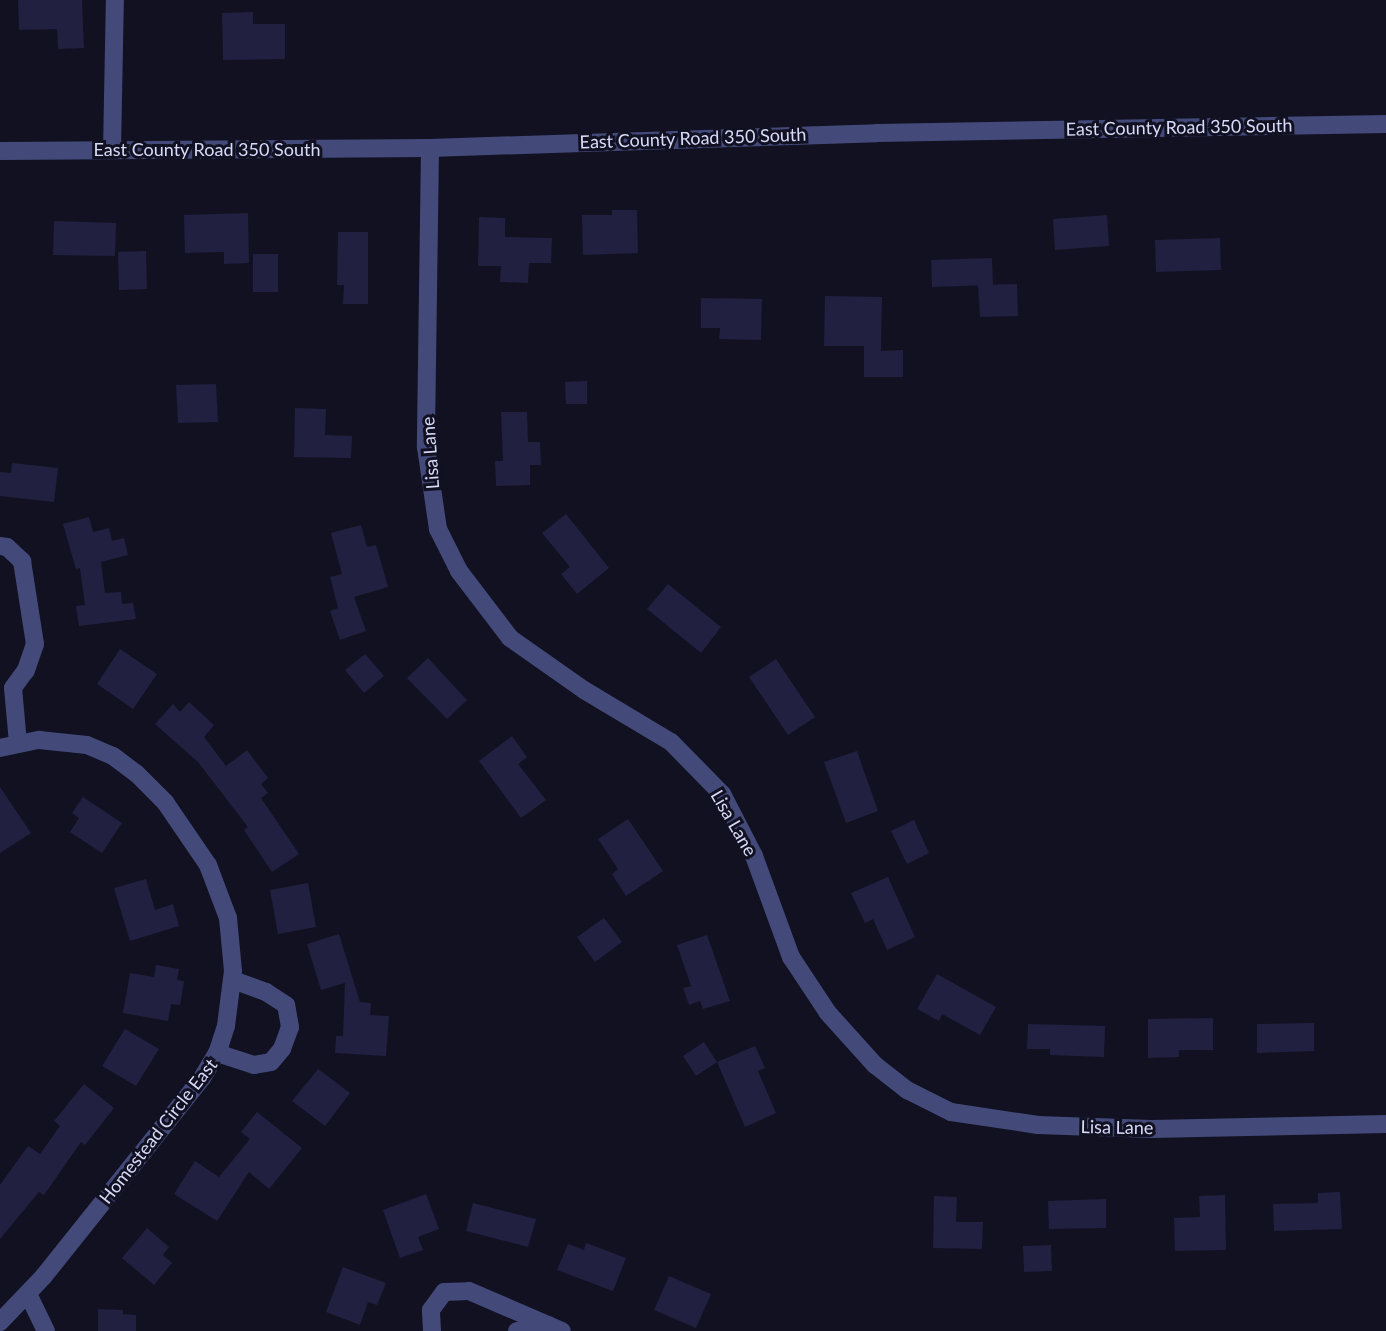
<!DOCTYPE html>
<html>
<head>
<meta charset="utf-8">
<style>
  body { margin:0 }
  #map { position:relative; width:1386px; height:1331px; overflow:hidden; background:#112; font-family:Lato,sans-serif }
  div>[style] { position:absolute }
  .building>* { inset:0; background:#212040 }
  .minor>* { height:18px; margin:-9px; padding:0 9px; transform-origin:9px; border-radius:9px; background:#434a7a }
  span { translate:-50% -50%; white-space:nowrap; text-align:center; line-height:1.15; -webkit-text-stroke:6px #112; paint-order:stroke }
  .street-label { font-size:18px; color:#d8daf9 }
</style>
</head>
<body>
<div id="map">
  <div class="building">
    <div style="clip-path:polygon(18px 0,82px 0,84px 48px,58px 49px,57px 29px,19px 30px)"></div>
    <div style="clip-path:polygon(253px 12px,253px 24px,285px 24px,285px 59px,223px 60px,222px 13px)"></div>
    <div style="clip-path:polygon(612px 210px,637px 210px,638px 253px,583px 255px,582px 215px,612px 215px)"></div>
    <div style="clip-path:polygon(248px 213px,249px 263px,224px 264px,224px 252px,185px 253px,184px 215px)"></div>
    <div style="clip-path:polygon(1107px 215px,1109px 246px,1055px 250px,1053px 219px)"></div>
    <div style="clip-path:polygon(479px 217px,505px 218px,505px 237px,552px 238px,551px 263px,529px 263px,528px 283px,500px 282px,501px 266px,478px 266px)"></div>
    <div style="clip-path:polygon(54px 221px,116px 223px,115px 256px,53px 255px)"></div>
    <div style="clip-path:polygon(338px 232px,368px 232px,368px 304px,343px 304px,344px 285px,337px 285px)"></div>
    <div style="clip-path:polygon(1220px 238px,1221px 270px,1156px 272px,1155px 240px)"></div>
    <div style="clip-path:polygon(146px 251px,147px 289px,119px 290px,118px 252px)"></div>
    <div style="clip-path:polygon(253px 254px,278px 254px,278px 292px,253px 292px)"></div>
    <div style="clip-path:polygon(992px 258px,993px 285px,932px 287px,931px 260px)"></div>
    <div style="clip-path:polygon(1017px 284px,1018px 316px,980px 317px,978px 285px)"></div>
    <div style="clip-path:polygon(825px 296px,882px 297px,881px 351px,903px 350px,903px 377px,864px 377px,864px 346px,824px 346px)"></div>
    <div style="clip-path:polygon(701px 298px,762px 299px,761px 340px,719px 339px,720px 328px,701px 328px)"></div>
    <div style="clip-path:polygon(587px 381px,587px 404px,566px 404px,565px 382px)"></div>
    <div style="clip-path:polygon(216px 384px,218px 422px,178px 423px,176px 385px)"></div>
    <div style="clip-path:polygon(295px 408px,326px 409px,325px 435px,352px 436px,351px 458px,294px 457px)"></div>
    <div style="clip-path:polygon(501px 412px,527px 412px,528px 442px,540px 442px,541px 465px,530px 465px,530px 485px,496px 486px,495px 461px,503px 461px)"></div>
    <div style="clip-path:polygon(12px 463px,58px 468px,54px 502px,0 496px,0 472px,11px 473px)"></div>
    <div style="clip-path:polygon(566px 514px,609px 568px,577px 594px,561px 574px,570px 567px,542px 533px)"></div>
    <div style="clip-path:polygon(89px 517px,93px 532px,109px 528px,112px 541px,124px 538px,128px 555px,101px 562px,105px 593px,121px 592px,122px 604px,133px 603px,136px 619px,79px 626px,76px 606px,85px 605px,80px 568px,76px 569px,63px 524px)"></div>
    <div style="clip-path:polygon(361px 525px,367px 547px,376px 545px,388px 587px,354px 597px,366px 631px,340px 640px,330px 611px,338px 608px,330px 577px,342px 574px,331px 533px)"></div>
    <div style="clip-path:polygon(668px 584px,721px 627px,701px 653px,647px 609px)"></div>
    <div style="clip-path:polygon(120px 649px,157px 674px,133px 709px,97px 684px)"></div>
    <div style="clip-path:polygon(365px 654px,384px 676px,364px 693px,345px 670px)"></div>
    <div style="clip-path:polygon(428px 658px,467px 700px,447px 719px,407px 678px)"></div>
    <div style="clip-path:polygon(776px 659px,815px 717px,788px 735px,749px 677px)"></div>
    <div style="clip-path:polygon(189px 702px,214px 725px,204px 737px,226px 766px,247px 750px,268px 778px,261px 784px,268px 793px,261px 798px,299px 854px,272px 872px,244px 830px,248px 827px,198px 762px,155px 724px,173px 704px,180px 712px)"></div>
    <div style="clip-path:polygon(512px 736px,527px 757px,518px 764px,546px 800px,521px 818px,479px 761px)"></div>
    <div style="clip-path:polygon(857px 751px,878px 811px,846px 823px,824px 762px)"></div>
    <div style="clip-path:polygon(0 787px,31px 833px,0 853px)"></div>
    <div style="clip-path:polygon(83px 797px,122px 823px,102px 853px,70px 832px,79px 818px,72px 813px)"></div>
    <div style="clip-path:polygon(628px 819px,663px 871px,626px 896px,612px 874px,618px 869px,598px 839px)"></div>
    <div style="clip-path:polygon(914px 820px,929px 853px,907px 864px,891px 831px)"></div>
    <div style="clip-path:polygon(888px 877px,915px 937px,887px 950px,873px 919px,865px 923px,851px 893px)"></div>
    <div style="clip-path:polygon(146px 879px,155px 910px,173px 904px,179px 926px,130px 941px,114px 888px)"></div>
    <div style="clip-path:polygon(308px 883px,316px 927px,278px 934px,270px 890px)"></div>
    <div style="clip-path:polygon(604px 918px,622px 942px,595px 962px,577px 937px)"></div>
    <div style="clip-path:polygon(339px 934px,360px 1002px,371px 1003px,370px 1015px,389px 1016px,386px 1056px,335px 1053px,336px 1036px,343px 1036px,345px 983px,321px 990px,307px 944px)"></div>
    <div style="clip-path:polygon(707px 935px,730px 1001px,703px 1009px,700px 1001px,689px 1005px,683px 988px,691px 986px,677px 945px)"></div>
    <div style="clip-path:polygon(156px 965px,179px 969px,177px 980px,184px 981px,180px 1005px,171px 1004px,168px 1021px,123px 1013px,130px 973px,154px 977px)"></div>
    <div style="clip-path:polygon(937px 974px,996px 1007px,980px 1035px,942px 1014px,939px 1021px,917px 1009px)"></div>
    <div style="clip-path:polygon(1213px 1018px,1213px 1050px,1179px 1050px,1179px 1057px,1148px 1058px,1148px 1019px)"></div>
    <div style="clip-path:polygon(1314px 1023px,1314px 1051px,1257px 1053px,1257px 1024px)"></div>
    <div style="clip-path:polygon(1028px 1024px,1105px 1026px,1104px 1057px,1050px 1055px,1050px 1049px,1027px 1049px)"></div>
    <div style="clip-path:polygon(125px 1029px,159px 1049px,136px 1086px,102px 1066px)"></div>
    <div style="clip-path:polygon(704px 1042px,717px 1062px,696px 1076px,683px 1056px)"></div>
    <div style="clip-path:polygon(755px 1046px,765px 1068px,758px 1071px,776px 1113px,745px 1127px,717px 1062px)"></div>
    <div style="clip-path:polygon(318px 1069px,350px 1093px,325px 1126px,292px 1101px)"></div>
    <div style="clip-path:polygon(84px 1084px,114px 1108px,85px 1145px,81px 1142px,44px 1195px,39px 1192px,0 1239px,0 1185px,28px 1146px,40px 1154px,60px 1126px,54px 1121px)"></div>
    <div style="clip-path:polygon(257px 1112px,302px 1148px,269px 1189px,249px 1172px,217px 1221px,174px 1194px,195px 1161px,219px 1177px,250px 1139px,241px 1132px)"></div>
    <div style="clip-path:polygon(1340px 1192px,1342px 1229px,1274px 1231px,1273px 1204px,1318px 1203px,1318px 1193px)"></div>
    <div style="clip-path:polygon(426px 1194px,439px 1229px,418px 1237px,423px 1250px,400px 1258px,383px 1210px)"></div>
    <div style="clip-path:polygon(1225px 1195px,1226px 1250px,1175px 1251px,1174px 1218px,1200px 1217px,1199px 1196px)"></div>
    <div style="clip-path:polygon(934px 1196px,957px 1197px,956px 1222px,983px 1222px,982px 1249px,933px 1248px)"></div>
    <div style="clip-path:polygon(1106px 1199px,1106px 1228px,1049px 1229px,1048px 1201px)"></div>
    <div style="clip-path:polygon(473px 1203px,536px 1219px,528px 1247px,466px 1231px)"></div>
    <div style="clip-path:polygon(147px 1228px,169px 1247px,163px 1255px,172px 1263px,154px 1285px,122px 1258px)"></div>
    <div style="clip-path:polygon(586px 1243px,626px 1258px,613px 1291px,557px 1270px,568px 1244px,584px 1250px)"></div>
    <div style="clip-path:polygon(1051px 1245px,1052px 1271px,1024px 1272px,1023px 1246px)"></div>
    <div style="clip-path:polygon(343px 1267px,386px 1283px,377px 1305px,368px 1302px,360px 1325px,326px 1312px)"></div>
    <div style="clip-path:polygon(669px 1276px,711px 1294px,696px 1328px,654px 1310px)"></div>
    <div style="clip-path:polygon(98px 1309px,123px 1310px,123px 1314px,136px 1315px,136px 1331px,98px 1331px)"></div>
  </div>
  <div class="minor">
    <div style="left:430px;top:148px;width:299px;rotate:90.8deg"></div>
    <div style="left:426px;top:447px;width:83px;rotate:81.7deg"></div>
    <div style="left:438px;top:529px;width:47px;rotate:63.4deg"></div>
    <div style="left:459px;top:571px;width:84px;rotate:52.7deg"></div>
    <div style="left:510px;top:638px;width:90px;rotate:35.1deg"></div>
    <div style="left:584px;top:690px;width:101px;rotate:30.9deg"></div>
    <div style="left:671px;top:742px;width:73px;rotate:45.6deg"></div>
    <div style="left:722px;top:794px;width:70px;rotate:62.7deg"></div>
    <div style="left:754px;top:856px;width:108px;rotate:69.9deg"></div>
    <div style="left:791px;top:957px;width:67px;rotate:56.5deg"></div>
    <div style="left:828px;top:1013px;width:70px;rotate:47.9deg"></div>
    <div style="left:875px;top:1065px;width:41px;rotate:38deg"></div>
    <div style="left:907px;top:1090px;width:49px;rotate:26.6deg"></div>
    <div style="left:951px;top:1112px;width:88px;rotate:8.5deg"></div>
    <div style="left:1038px;top:1125px;width:113px;rotate:2deg"></div>
    <div style="left:1151px;top:1129px;width:235px;rotate:-1.2deg"></div>
    <div style="left:112px;top:150px;width:150px;rotate:-88.9deg"></div>
    <div style="left:0;top:151px;width:430px;rotate:-0.4deg"></div>
    <div style="left:430px;top:148px;width:447px;rotate:-1.9deg"></div>
    <div style="left:877px;top:133px;width:509px;rotate:-1.01deg"></div>
    <div style="left:0;top:546px;width:7px;rotate:8deg"></div>
    <div style="left:7px;top:547px;width:21px;rotate:43deg"></div>
    <div style="left:22px;top:561px;width:84px;rotate:81.1deg"></div>
    <div style="left:35px;top:644px;width:28px;rotate:109deg"></div>
    <div style="left:26px;top:670px;width:22px;rotate:126deg"></div>
    <div style="left:13px;top:688px;width:55px;rotate:84.8deg"></div>
    <div style="left:0;top:748px;width:40px;rotate:-12deg"></div>
    <div style="left:39px;top:740px;width:48px;rotate:5.9deg"></div>
    <div style="left:87px;top:745px;width:28px;rotate:23deg"></div>
    <div style="left:113px;top:756px;width:30px;rotate:37deg"></div>
    <div style="left:137px;top:774px;width:40px;rotate:45deg"></div>
    <div style="left:165px;top:802px;width:76px;rotate:55.7deg"></div>
    <div style="left:208px;top:865px;width:57px;rotate:69.3deg"></div>
    <div style="left:228px;top:918px;width:53px;rotate:84.6deg"></div>
    <div style="left:233px;top:971px;width:55px;rotate:97.3deg"></div>
    <div style="left:226px;top:1026px;width:28px;rotate:108deg"></div>
    <div style="left:217px;top:1053px;width:29px;rotate:121deg"></div>
    <div style="left:202px;top:1078px;width:253px;rotate:128.6deg"></div>
    <div style="left:44px;top:1276px;width:64px;rotate:133.7deg"></div>
    <div style="left:217px;top:1053px;width:39px;rotate:18deg"></div>
    <div style="left:254px;top:1065px;width:17px;rotate:-10deg"></div>
    <div style="left:271px;top:1062px;width:17px;rotate:-50deg"></div>
    <div style="left:282px;top:1049px;width:23px;rotate:-70deg"></div>
    <div style="left:290px;top:1027px;width:22px;rotate:-100deg"></div>
    <div style="left:286px;top:1005px;width:24px;rotate:-147deg"></div>
    <div style="left:266px;top:992px;width:35px;rotate:-160deg"></div>
    <div style="left:28px;top:1294px;width:41px;rotate:64.1deg"></div>
    <div style="left:432px;top:1331px;width:21px;rotate:-93deg"></div>
    <div style="left:431px;top:1310px;width:22px;rotate:-54deg"></div>
    <div style="left:444px;top:1292px;width:25px;rotate:-2deg"></div>
    <div style="left:469px;top:1291px;width:101px;rotate:23.3deg"></div>
    <div style="left:517px;top:1331px;width:32px;rotate:-11deg"></div>
  </div>
  <div class="street-label">
    <span style="left:1179px;top:127px;rotate:-1deg">East County Road 350 South</span>
    <span style="left:693px;top:138px;rotate:-2deg">East County Road 350 South</span>
    <span style="left:207px;top:149px">East County Road 350 South</span>
    <span style="left:430px;top:453px;rotate:-94deg">Lisa Lane</span>
    <span style="left:734px;top:823px;rotate:60deg">Lisa Lane</span>
    <span style="left:1117px;top:1127px;rotate:1deg">Lisa Lane</span>
    <span style="left:158px;top:1131px;rotate:-52deg">Homestead Circle East</span>
  </div>
</div>
</body>
</html>
